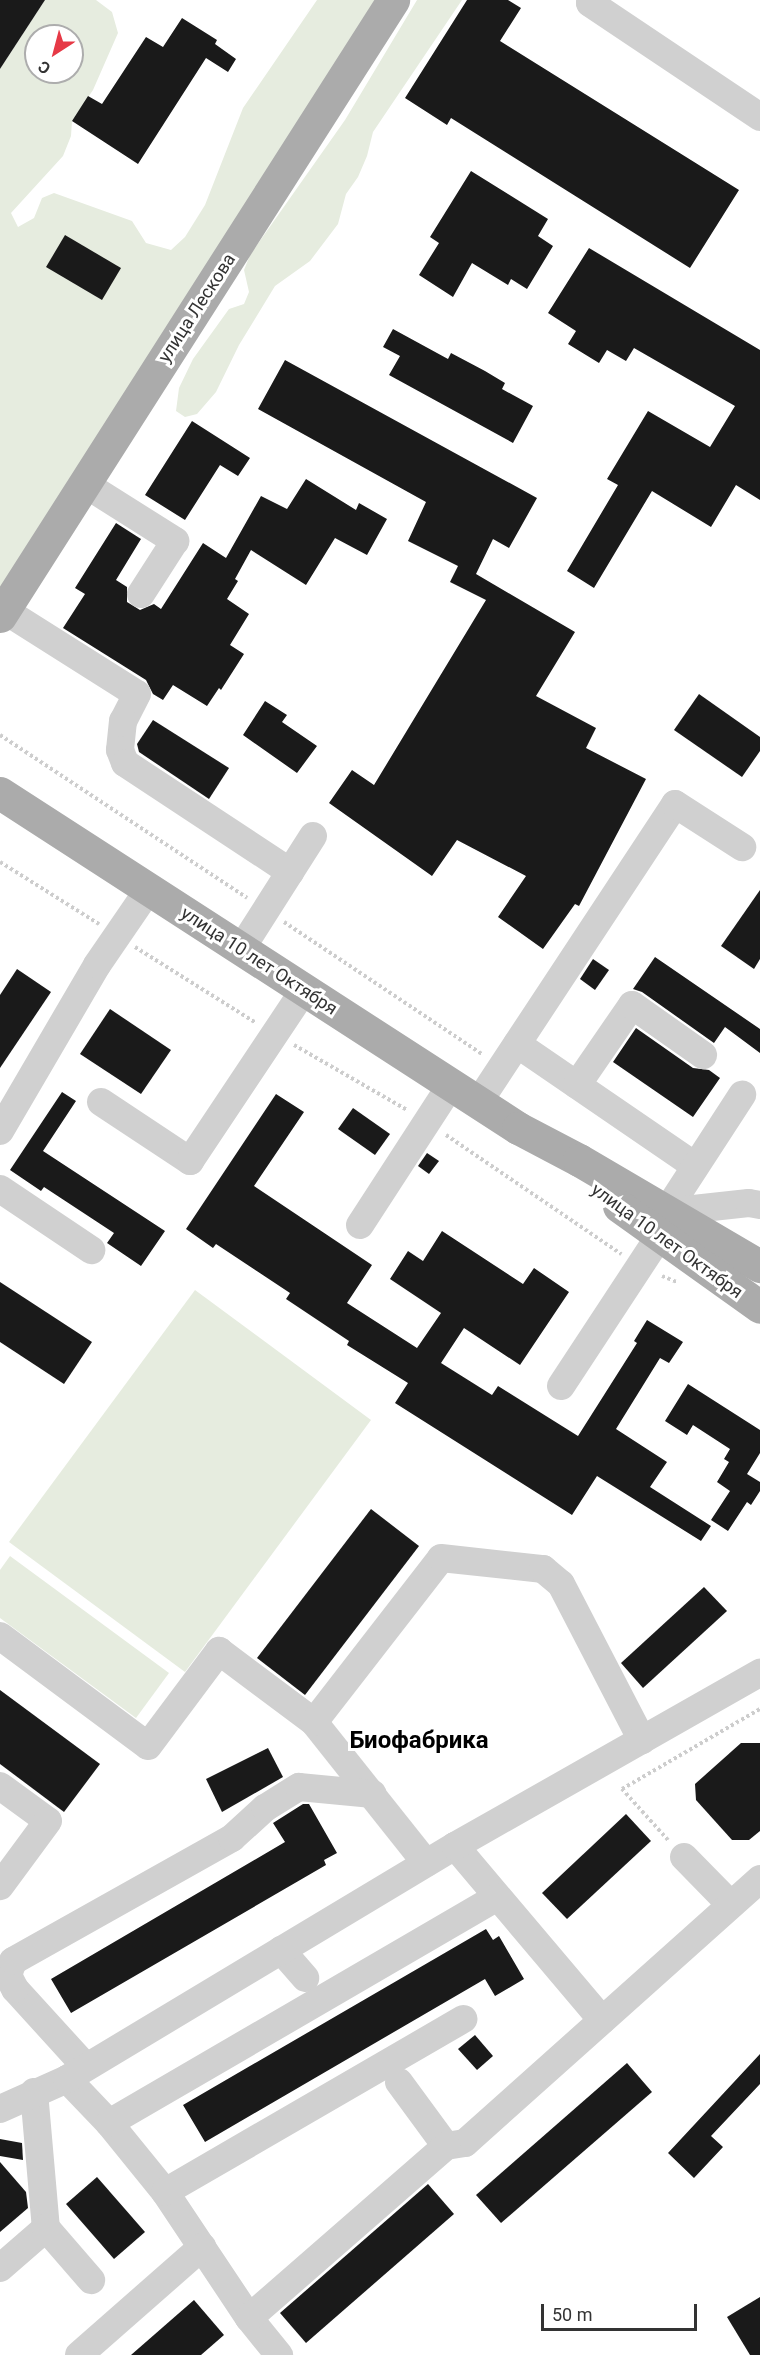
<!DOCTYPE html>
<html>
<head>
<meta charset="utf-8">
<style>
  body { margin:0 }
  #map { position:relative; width:760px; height:2355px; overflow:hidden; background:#fff; font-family:Roboto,sans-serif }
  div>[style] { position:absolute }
  .green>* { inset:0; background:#e6ecdf }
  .building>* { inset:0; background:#1a1a1a }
  .path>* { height:4px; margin-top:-2px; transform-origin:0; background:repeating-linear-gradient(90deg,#cdcdcd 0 3px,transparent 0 6px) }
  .minor>* { height:28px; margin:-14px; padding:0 14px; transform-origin:14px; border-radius:14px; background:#d0d0d0 }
  .major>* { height:33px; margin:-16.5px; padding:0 16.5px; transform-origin:16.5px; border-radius:16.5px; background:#ababab }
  span { translate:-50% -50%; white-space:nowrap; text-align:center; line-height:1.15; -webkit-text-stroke:6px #fff; paint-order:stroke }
  .street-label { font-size:18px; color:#333 }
  .district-label { font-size:24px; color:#000; font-weight:700 }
  .north { position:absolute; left:24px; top:24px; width:60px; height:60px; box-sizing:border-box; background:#fff; border:2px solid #adadad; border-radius:50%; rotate:216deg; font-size:16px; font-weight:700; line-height:24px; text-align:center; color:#333 }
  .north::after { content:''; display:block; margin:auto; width:21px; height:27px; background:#e63946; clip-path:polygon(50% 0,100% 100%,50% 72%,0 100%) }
  .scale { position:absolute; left:541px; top:2304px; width:156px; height:27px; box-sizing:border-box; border:3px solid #333; border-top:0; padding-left:8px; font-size:18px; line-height:21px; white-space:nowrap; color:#333; -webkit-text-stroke:4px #fff; paint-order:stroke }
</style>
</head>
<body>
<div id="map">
  <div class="green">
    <div style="clip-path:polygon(evenodd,45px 0,96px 0,112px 12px,118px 33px,93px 90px,72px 121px,71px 136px,63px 156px,11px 213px,18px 227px,34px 218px,42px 198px,54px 193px,132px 221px,146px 243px,171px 250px,185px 237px,205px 205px,243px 108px,317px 0,382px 0,0 598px,0 69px,45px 0,36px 36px,72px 36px,72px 72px,36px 72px,36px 36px)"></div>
    <div style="clip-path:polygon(417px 0,462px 0,373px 132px,367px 156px,358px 177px,346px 194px,338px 224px,310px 261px,275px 286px,239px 345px,216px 392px,197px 414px,185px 417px,176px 411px,179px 388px,193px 359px,229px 309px,244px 304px,249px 292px,244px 270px,250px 255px,345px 120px)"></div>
    <div style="clip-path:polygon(195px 1290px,371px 1420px,185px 1672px,9px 1542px)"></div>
    <div style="clip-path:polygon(10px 1556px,169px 1673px,136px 1718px,0 1618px,0 1570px)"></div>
  </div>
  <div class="building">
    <div style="clip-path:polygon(0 0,45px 0,0 69px)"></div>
    <div style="clip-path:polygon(467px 0,508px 0,521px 8px,500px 41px,739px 190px,690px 268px,451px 118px,447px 125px,405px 98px)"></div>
    <div style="clip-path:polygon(182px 18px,217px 40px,215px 44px,236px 59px,228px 72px,206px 58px,138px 164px,72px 121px,88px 96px,102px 104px,146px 37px,163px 47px)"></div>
    <div style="clip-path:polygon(471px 171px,548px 219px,538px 236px,553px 246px,527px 289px,511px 279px,508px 285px,472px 263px,453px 297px,419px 275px,439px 243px,430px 237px)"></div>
    <div style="clip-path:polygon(65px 235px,121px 268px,102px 300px,46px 267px)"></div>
    <div style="clip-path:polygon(589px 248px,760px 350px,760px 500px,736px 485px,711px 527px,652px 491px,594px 588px,567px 571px,618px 485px,607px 479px,648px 411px,710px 447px,735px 406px,634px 348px,626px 361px,607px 350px,599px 363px,568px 344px,576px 331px,548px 313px)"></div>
    <div style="clip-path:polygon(393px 329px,448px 359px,451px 353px,485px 371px,505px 383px,502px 389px,533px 406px,513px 443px,389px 375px,400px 356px,383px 347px)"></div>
    <div style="clip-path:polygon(285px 360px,537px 498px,509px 548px,493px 539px,476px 574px,575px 632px,536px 696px,596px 728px,586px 748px,646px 779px,579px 906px,575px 904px,543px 949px,498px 917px,526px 876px,457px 840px,432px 876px,329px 803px,352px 770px,374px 785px,486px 600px,450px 582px,458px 566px,408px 541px,426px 502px,258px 409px)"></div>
    <div style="clip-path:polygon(192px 421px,250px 458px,238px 476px,220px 465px,185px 520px,145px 495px)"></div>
    <div style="clip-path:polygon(306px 479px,356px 510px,359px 503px,387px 519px,367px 555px,335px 538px,306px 585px,251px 550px,235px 579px,238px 581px,227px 599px,249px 614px,230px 645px,244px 654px,221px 690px,219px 688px,207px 706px,173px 685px,163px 700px,153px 694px,146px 680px,63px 628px,85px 594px,75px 588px,116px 523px,141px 539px,116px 580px,127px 587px,127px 602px,140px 610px,154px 604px,161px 609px,203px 543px,226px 558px,261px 496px,287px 509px)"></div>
    <div style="clip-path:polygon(699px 694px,760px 737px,760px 751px,742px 777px,674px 730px)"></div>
    <div style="clip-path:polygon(265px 701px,287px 715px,282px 722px,317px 746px,297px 773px,243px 735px)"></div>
    <div style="clip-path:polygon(153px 720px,229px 768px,209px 799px,139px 752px,137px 744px)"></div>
    <div style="clip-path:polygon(760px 890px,760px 959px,754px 969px,721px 946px)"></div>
    <div style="clip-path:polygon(655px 957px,760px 1029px,760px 1053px,725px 1027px,714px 1043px,642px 992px,633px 989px)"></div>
    <div style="clip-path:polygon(593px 959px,609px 970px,595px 990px,580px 979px)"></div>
    <div style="clip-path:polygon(17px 969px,51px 992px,0 1068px,0 995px)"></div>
    <div style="clip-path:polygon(110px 1009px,171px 1050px,141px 1094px,80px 1054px)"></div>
    <div style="clip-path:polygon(636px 1028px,693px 1068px,709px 1070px,720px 1078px,693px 1117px,613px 1062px)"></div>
    <div style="clip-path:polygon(62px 1092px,76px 1101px,43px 1151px,165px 1231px,141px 1266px,107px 1243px,114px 1233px,44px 1187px,41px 1191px,10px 1170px)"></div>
    <div style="clip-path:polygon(276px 1094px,304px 1112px,254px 1186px,372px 1265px,347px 1303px,417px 1348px,441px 1313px,390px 1279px,408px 1251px,423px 1261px,442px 1231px,523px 1284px,534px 1268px,569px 1292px,520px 1365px,464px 1328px,441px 1363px,492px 1395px,498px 1386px,578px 1436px,637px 1343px,634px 1341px,647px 1320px,683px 1342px,669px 1363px,660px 1358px,616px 1429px,667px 1462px,650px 1487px,711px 1526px,701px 1541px,597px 1476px,572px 1515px,395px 1403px,408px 1383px,347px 1345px,349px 1341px,286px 1299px,290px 1293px,216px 1244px,213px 1248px,186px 1229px)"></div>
    <div style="clip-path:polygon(353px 1108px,390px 1134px,375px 1155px,338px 1129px)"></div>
    <div style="clip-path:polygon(427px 1153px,439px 1161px,429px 1174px,418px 1166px)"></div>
    <div style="clip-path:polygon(0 1282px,92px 1342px,64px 1384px,0 1342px)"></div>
    <div style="clip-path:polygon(688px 1384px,760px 1430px,760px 1453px,747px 1474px,760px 1482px,760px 1491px,751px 1505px,747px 1502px,728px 1531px,711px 1520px,730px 1491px,717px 1482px,729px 1462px,724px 1459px,730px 1449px,693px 1425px,687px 1435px,665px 1421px)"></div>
    <div style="clip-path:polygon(371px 1509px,419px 1546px,305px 1695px,257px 1658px)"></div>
    <div style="clip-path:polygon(704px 1587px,727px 1611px,643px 1688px,621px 1663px)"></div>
    <div style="clip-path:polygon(0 1690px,100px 1764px,64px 1812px,0 1764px)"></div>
    <div style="clip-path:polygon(741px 1743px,760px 1743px,760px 1831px,749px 1840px,732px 1840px,696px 1800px,695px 1784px)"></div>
    <div style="clip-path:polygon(268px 1748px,283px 1777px,222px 1812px,206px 1779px)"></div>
    <div style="clip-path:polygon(303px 1804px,309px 1804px,337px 1853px,324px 1860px,326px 1865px,71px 2013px,51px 1979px,285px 1842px,273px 1823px)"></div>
    <div style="clip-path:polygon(626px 1814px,651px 1841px,567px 1919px,542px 1893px)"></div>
    <div style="clip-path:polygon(486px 1929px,493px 1940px,499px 1936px,524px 1979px,495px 1996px,485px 1979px,205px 2142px,183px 2105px)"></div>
    <div style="clip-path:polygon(475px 2035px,493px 2056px,477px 2070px,458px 2049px)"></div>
    <div style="clip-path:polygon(760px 2054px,760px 2084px,711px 2136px,723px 2147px,694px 2178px,668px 2153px)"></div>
    <div style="clip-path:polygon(627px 2063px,652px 2092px,501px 2223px,476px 2195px)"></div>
    <div style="clip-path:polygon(0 2139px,22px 2143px,23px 2160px,0 2156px)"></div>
    <div style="clip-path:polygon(0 2162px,26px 2192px,28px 2208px,0 2232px)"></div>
    <div style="clip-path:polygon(97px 2177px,145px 2232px,114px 2259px,66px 2204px)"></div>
    <div style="clip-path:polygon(428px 2184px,454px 2214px,306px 2343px,280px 2313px)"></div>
    <div style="clip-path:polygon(760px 2297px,760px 2355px,750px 2355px,727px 2317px)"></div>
    <div style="clip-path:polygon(194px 2300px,224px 2335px,201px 2355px,131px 2355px)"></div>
  </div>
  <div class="path">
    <div style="left:0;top:735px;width:296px;rotate:33.4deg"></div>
    <div style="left:0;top:862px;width:117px;rotate:32.1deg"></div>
    <div style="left:284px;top:922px;width:238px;rotate:33.7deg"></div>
    <div style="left:135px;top:947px;width:143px;rotate:32.1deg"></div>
    <div style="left:294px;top:1045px;width:130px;rotate:29.9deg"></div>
    <div style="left:446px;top:1135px;width:212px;rotate:34.2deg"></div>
    <div style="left:662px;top:1276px;width:16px;rotate:22deg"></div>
    <div style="left:668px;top:1840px;width:69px;rotate:-132deg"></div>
    <div style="left:622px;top:1789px;width:160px;rotate:-30.1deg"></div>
  </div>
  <div class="minor">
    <div style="left:591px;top:0;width:3px;rotate:108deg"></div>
    <div style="left:590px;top:3px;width:205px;rotate:33.8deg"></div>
    <div style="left:85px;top:484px;width:107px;rotate:32.3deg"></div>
    <div style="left:175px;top:541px;width:63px;rotate:122.7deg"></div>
    <div style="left:4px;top:610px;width:157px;rotate:32.3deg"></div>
    <div style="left:137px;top:694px;width:30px;rotate:117deg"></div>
    <div style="left:123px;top:721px;width:29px;rotate:96deg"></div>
    <div style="left:120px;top:750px;width:14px;rotate:69deg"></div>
    <div style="left:125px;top:763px;width:198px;rotate:33.4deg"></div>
    <div style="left:241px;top:949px;width:134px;rotate:-57.5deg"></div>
    <div style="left:517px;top:1044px;width:216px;rotate:34.4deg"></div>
    <div style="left:577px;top:1085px;width:97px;rotate:-55.5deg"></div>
    <div style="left:632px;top:1005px;width:87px;rotate:35.2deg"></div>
    <div style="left:101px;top:1102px;width:107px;rotate:33.5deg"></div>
    <div style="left:190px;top:1161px;width:206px;rotate:-56.3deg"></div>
    <div style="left:478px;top:1103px;width:358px;rotate:-56.6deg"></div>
    <div style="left:675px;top:804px;width:80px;rotate:32.7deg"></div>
    <div style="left:0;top:1131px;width:192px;rotate:-59.7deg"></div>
    <div style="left:97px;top:965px;width:92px;rotate:-55.6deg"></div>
    <div style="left:0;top:1189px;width:110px;rotate:33.8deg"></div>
    <div style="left:666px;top:1212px;width:140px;rotate:-57deg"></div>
    <div style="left:666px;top:1212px;width:83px;rotate:-6.2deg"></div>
    <div style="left:749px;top:1203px;width:11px;rotate:10deg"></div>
    <div style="left:360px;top:1225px;width:167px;rotate:-57deg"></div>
    <div style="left:561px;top:1386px;width:181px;rotate:-56.7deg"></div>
    <div style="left:0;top:1636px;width:184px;rotate:36.6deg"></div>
    <div style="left:148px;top:1746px;width:119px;rotate:-53.2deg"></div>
    <div style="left:219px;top:1651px;width:119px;rotate:36.8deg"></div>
    <div style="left:0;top:1786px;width:59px;rotate:36.1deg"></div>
    <div style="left:48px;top:1821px;width:81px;rotate:126.4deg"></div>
    <div style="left:455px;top:1846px;width:228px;rotate:49.8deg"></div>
    <div style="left:684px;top:1857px;width:67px;rotate:45.6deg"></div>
    <div style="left:426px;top:1863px;width:180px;rotate:-128.5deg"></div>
    <div style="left:314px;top:1722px;width:207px;rotate:-52.2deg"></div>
    <div style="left:441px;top:1558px;width:103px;rotate:6.2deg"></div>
    <div style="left:543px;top:1569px;width:23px;rotate:40deg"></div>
    <div style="left:561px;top:1584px;width:176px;rotate:62.6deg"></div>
    <div style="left:281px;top:1950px;width:37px;rotate:49deg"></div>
    <div style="left:86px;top:2067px;width:105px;rotate:-132.3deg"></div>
    <div style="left:15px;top:1989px;width:16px;rotate:-117deg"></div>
    <div style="left:8px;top:1975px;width:15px;rotate:-70deg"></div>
    <div style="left:13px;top:1961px;width:251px;rotate:-29.3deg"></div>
    <div style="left:232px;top:1838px;width:45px;rotate:-42.3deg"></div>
    <div style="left:265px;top:1808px;width:40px;rotate:-32deg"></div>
    <div style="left:299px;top:1787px;width:74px;rotate:5.4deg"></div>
    <div style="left:67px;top:2079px;width:61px;rotate:46.3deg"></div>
    <div style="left:109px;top:2123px;width:89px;rotate:50.9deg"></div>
    <div style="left:165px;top:2192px;width:151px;rotate:56.3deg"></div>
    <div style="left:249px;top:2318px;width:48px;rotate:51deg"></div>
    <div style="left:399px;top:2082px;width:79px;rotate:53.7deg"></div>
    <div style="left:446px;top:2146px;width:19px;rotate:-9deg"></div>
    <div style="left:465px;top:2143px;width:396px;rotate:-41.8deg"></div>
    <div style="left:34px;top:2092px;width:137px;rotate:85deg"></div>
    <div style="left:0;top:2109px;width:73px;rotate:-24.1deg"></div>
    <div style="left:67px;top:2079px;width:453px;rotate:-31deg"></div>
    <div style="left:455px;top:1846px;width:351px;rotate:-29.6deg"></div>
    <div style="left:109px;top:2123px;width:449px;rotate:-30.2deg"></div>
    <div style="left:165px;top:2192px;width:345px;rotate:-30.1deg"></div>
    <div style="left:0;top:2268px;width:61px;rotate:-41deg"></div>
    <div style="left:46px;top:2228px;width:69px;rotate:49.1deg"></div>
    <div style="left:249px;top:2318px;width:262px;rotate:-41.1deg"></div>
    <div style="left:79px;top:2355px;width:164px;rotate:-41.3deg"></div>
  </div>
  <div class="major">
    <div style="left:0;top:616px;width:731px;rotate:-57.46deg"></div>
    <div style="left:0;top:793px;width:617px;rotate:32.89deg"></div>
    <div style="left:518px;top:1128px;width:69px;rotate:27.7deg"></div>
    <div style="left:579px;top:1160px;width:210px;rotate:30.4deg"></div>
    <div style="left:619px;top:1206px;width:173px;rotate:35.6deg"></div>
  </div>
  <div class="street-label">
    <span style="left:197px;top:308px;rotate:-57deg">улица Лескова</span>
    <span style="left:259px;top:961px;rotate:33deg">улица 10 лет Октября</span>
    <span style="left:667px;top:1241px;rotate:36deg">улица 10 лет Октября</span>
  </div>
  <div class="district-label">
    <span style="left:419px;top:1741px">Биофабрика</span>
  </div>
  <div class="north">С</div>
  <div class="scale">50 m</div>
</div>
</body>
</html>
